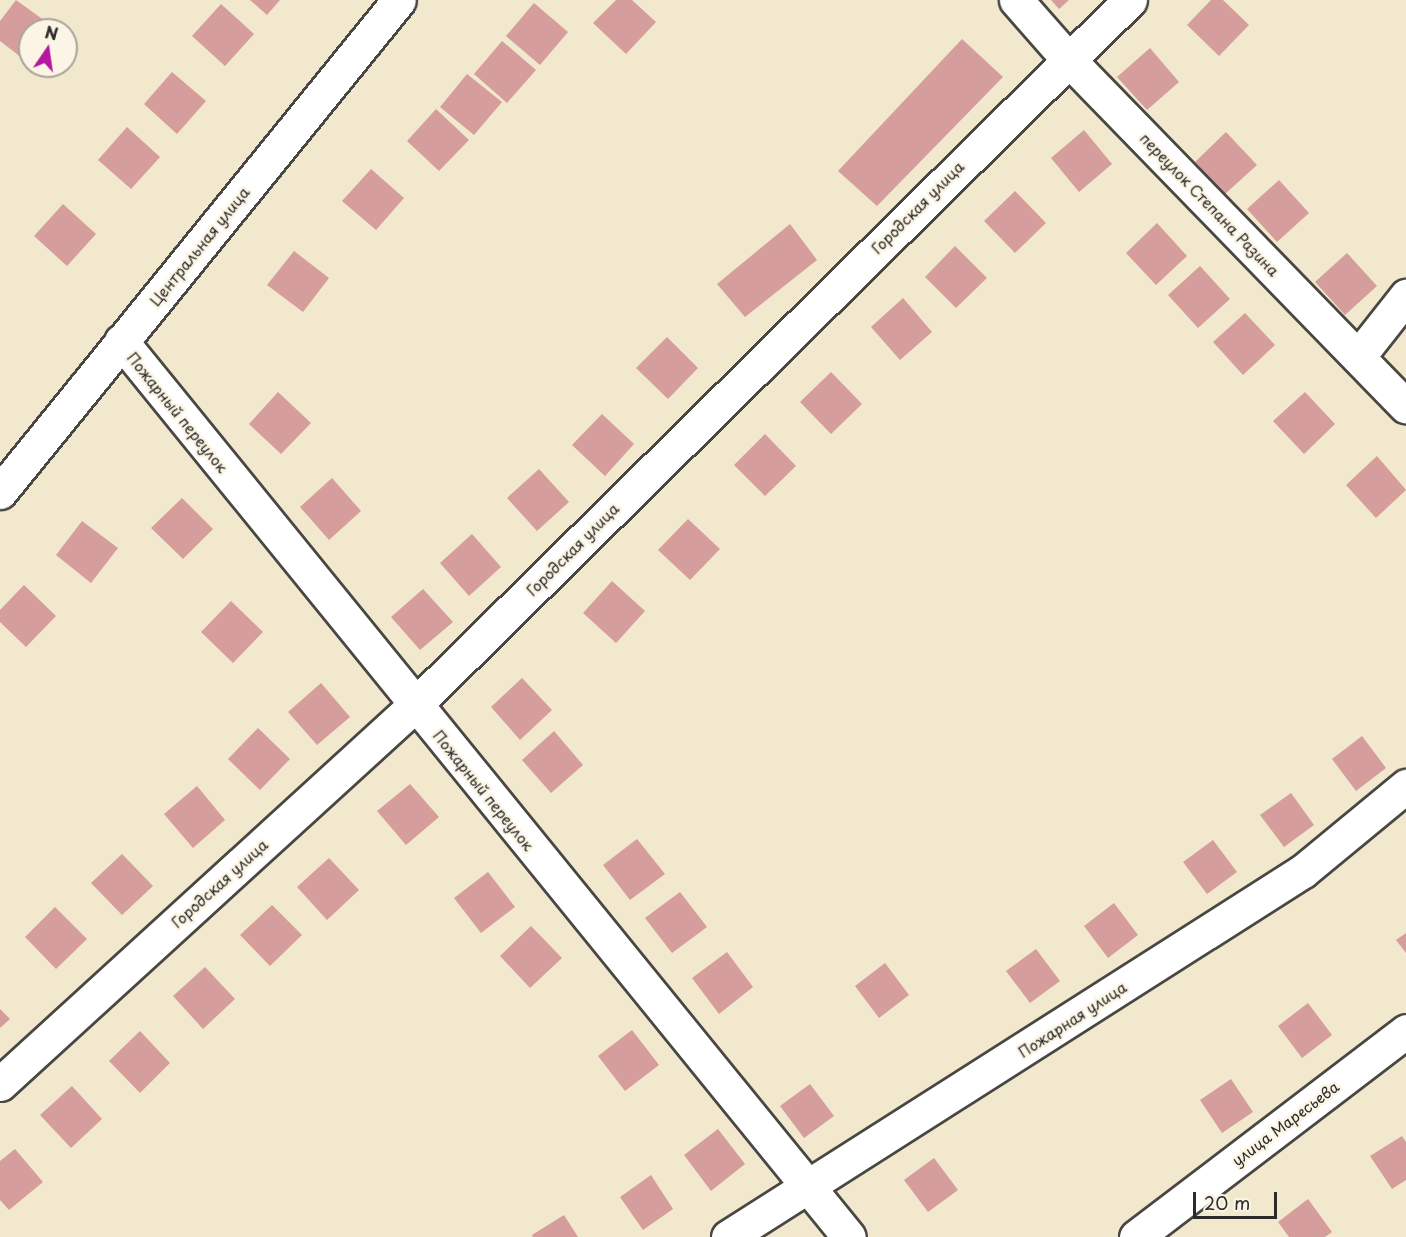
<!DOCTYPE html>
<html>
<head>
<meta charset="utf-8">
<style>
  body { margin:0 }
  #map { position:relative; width:1406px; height:1237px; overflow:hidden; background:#f2e8cd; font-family:"Playpen Sans",sans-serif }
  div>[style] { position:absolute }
  .building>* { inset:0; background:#d59d9c }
  .roads { filter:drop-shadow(2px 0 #494743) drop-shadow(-2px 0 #494743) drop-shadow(0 2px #494743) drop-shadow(0 -2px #494743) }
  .minor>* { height:33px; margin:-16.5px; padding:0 16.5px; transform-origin:16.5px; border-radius:16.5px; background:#fff }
  .tertiary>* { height:33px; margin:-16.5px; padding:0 16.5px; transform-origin:16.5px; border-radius:16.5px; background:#fff }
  span { translate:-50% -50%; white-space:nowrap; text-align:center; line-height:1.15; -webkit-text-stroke:5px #fcf5e5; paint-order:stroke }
  .street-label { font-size:15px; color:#2b2b2b }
  .north { position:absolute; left:18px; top:18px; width:60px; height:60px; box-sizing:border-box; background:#fcf5e5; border:2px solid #a8a49b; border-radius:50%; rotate:13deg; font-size:16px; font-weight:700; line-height:24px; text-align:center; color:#2b2b2b }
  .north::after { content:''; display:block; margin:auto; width:21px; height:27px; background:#b5179e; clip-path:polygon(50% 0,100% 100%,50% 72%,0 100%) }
  .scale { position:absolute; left:1193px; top:1192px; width:84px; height:27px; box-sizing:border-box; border:3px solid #2b2b2b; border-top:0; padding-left:8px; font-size:18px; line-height:21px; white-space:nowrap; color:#2b2b2b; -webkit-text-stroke:4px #fcf5e5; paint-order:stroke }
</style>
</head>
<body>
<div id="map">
  <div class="building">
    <div style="clip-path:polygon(16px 0,52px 26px,49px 30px,30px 30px,30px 55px,26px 61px,0 41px,0 21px)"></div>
    <div style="clip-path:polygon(250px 0,280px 0,267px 15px)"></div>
    <div style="clip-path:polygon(616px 0,632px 0,656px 22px,626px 54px,593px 23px)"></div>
    <div style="clip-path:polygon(1051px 0,1069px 0,1059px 9px)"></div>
    <div style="clip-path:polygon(1211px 0,1223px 0,1249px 25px,1219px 56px,1187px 25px)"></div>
    <div style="clip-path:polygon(534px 3px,568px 32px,540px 65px,506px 36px)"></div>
    <div style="clip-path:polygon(221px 4px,254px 34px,225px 66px,192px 36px)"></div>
    <div style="clip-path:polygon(962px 39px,1003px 77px,877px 206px,838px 171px)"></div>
    <div style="clip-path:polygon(502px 41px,536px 70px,507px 103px,474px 74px)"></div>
    <div style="clip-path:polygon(1150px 48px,1179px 82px,1147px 110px,1117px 77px)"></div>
    <div style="clip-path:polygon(172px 72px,206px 101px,177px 134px,144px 104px)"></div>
    <div style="clip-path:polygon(467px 74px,502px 102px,474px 135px,440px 107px)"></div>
    <div style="clip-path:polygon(436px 109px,469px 140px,439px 171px,407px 141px)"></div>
    <div style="clip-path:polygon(127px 127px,160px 157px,131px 189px,98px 160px)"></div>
    <div style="clip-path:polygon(1084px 130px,1112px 164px,1079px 192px,1051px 158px)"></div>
    <div style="clip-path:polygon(1226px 132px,1257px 165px,1225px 194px,1195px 162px)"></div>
    <div style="clip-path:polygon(371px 169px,404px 198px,376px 230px,342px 201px)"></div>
    <div style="clip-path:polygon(1279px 180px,1309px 213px,1277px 242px,1247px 209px)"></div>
    <div style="clip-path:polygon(1015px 191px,1046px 223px,1015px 253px,984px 221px)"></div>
    <div style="clip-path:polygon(63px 204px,96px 234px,67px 266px,34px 236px)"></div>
    <div style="clip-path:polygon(1157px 223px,1187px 256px,1156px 285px,1126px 253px)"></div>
    <div style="clip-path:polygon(790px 224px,817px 260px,745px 317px,717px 284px)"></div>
    <div style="clip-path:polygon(955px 246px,987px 278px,956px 308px,925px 277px)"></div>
    <div style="clip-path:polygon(294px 251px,329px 278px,303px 312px,267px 285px)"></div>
    <div style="clip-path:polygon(1347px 253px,1377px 286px,1345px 315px,1315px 282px)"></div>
    <div style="clip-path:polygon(1200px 266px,1230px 299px,1198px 328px,1168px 295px)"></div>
    <div style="clip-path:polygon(903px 298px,932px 332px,900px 360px,871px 327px)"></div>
    <div style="clip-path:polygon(1245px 313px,1275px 345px,1243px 375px,1213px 342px)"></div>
    <div style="clip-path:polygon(667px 337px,698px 368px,668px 399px,636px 368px)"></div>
    <div style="clip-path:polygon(831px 372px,862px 404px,831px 434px,800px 402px)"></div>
    <div style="clip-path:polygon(278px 392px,311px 423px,281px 454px,249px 424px)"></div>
    <div style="clip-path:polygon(1305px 392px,1335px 424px,1304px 454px,1273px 421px)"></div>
    <div style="clip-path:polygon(602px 414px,634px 444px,605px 476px,572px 445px)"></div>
    <div style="clip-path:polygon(765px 434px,796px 466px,765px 496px,734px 465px)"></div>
    <div style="clip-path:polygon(1377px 456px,1406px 490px,1376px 518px,1346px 485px)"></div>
    <div style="clip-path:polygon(539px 469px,569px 502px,537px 531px,507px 498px)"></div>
    <div style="clip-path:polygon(332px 478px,361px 511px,329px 540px,300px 507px)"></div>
    <div style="clip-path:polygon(182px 498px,213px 529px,183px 559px,151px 528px)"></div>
    <div style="clip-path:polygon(688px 519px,720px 549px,690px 580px,658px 550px)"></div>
    <div style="clip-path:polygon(82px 521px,118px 548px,91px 583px,56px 555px)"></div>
    <div style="clip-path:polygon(472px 534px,501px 567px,469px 596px,440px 563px)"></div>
    <div style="clip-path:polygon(612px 581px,645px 611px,616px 643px,583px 613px)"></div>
    <div style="clip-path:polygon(24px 585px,56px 616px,26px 647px,0 622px,0 610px)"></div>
    <div style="clip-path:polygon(423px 589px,453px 622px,420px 650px,391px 617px)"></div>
    <div style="clip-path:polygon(231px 601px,263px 632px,233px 663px,201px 632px)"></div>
    <div style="clip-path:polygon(522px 678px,552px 710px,520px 740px,491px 707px)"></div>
    <div style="clip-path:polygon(321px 683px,350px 717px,317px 745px,288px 712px)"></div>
    <div style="clip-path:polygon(258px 728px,290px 759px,260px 790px,228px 759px)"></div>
    <div style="clip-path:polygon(554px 731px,583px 765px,551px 793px,522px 760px)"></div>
    <div style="clip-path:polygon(1362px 736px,1386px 768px,1356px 791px,1332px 759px)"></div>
    <div style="clip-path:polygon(410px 784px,439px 817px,406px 845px,377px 811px)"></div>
    <div style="clip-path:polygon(197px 786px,225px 820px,193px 848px,164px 814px)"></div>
    <div style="clip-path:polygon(1291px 793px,1314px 825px,1284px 847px,1260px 815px)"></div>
    <div style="clip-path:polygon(637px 839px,665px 874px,630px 900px,603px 865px)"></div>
    <div style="clip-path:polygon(1213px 840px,1237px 872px,1207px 894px,1183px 862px)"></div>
    <div style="clip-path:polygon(122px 854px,153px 886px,122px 915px,91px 883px)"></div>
    <div style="clip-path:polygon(329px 858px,359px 890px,327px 920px,297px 887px)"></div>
    <div style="clip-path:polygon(488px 872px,515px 907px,481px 933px,454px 898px)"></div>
    <div style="clip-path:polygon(680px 892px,707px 927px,672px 953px,645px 918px)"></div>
    <div style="clip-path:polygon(1114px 903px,1138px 935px,1108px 958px,1084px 926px)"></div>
    <div style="clip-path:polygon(272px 905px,302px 935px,270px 966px,240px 935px)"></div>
    <div style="clip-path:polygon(55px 907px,87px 939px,56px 969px,25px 937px)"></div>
    <div style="clip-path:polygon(531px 926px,562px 958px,530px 988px,500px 956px)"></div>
    <div style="clip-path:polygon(1406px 933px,1406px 953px,1396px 940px)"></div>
    <div style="clip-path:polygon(1036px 949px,1060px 981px,1030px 1003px,1006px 971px)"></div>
    <div style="clip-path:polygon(727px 952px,753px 987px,719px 1014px,692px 978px)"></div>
    <div style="clip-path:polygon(885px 963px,909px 995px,879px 1018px,855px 986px)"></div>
    <div style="clip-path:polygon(205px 967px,235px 999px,203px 1029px,173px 996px)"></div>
    <div style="clip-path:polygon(1308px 1003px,1332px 1035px,1302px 1058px,1278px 1026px)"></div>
    <div style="clip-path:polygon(0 1009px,10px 1019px,0 1028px)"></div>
    <div style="clip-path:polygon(632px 1030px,659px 1065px,625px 1091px,598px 1056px)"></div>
    <div style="clip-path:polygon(140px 1031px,170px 1063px,140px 1093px,109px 1061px)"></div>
    <div style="clip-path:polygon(1231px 1079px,1253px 1112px,1222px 1133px,1200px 1100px)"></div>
    <div style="clip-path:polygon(810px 1084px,834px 1116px,804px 1138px,780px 1106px)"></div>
    <div style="clip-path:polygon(72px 1086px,102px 1119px,71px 1148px,40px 1115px)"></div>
    <div style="clip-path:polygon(718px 1129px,745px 1164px,711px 1191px,684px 1155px)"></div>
    <div style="clip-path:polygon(1402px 1136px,1406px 1142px,1406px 1180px,1392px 1189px,1370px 1156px)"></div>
    <div style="clip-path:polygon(15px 1149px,43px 1182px,9px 1210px,0 1200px,0 1161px)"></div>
    <div style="clip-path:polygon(934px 1158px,958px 1190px,928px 1212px,904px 1180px)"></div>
    <div style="clip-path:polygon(651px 1175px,673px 1209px,643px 1230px,620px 1197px)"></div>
    <div style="clip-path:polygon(1308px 1199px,1332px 1232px,1325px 1237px,1289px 1237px,1278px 1222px)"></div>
    <div style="clip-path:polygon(564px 1215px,578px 1237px,533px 1237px,532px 1235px)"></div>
  </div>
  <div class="roads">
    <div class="minor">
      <div style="left:1016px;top:0;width:77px;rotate:48.7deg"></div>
      <div style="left:1067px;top:58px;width:486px;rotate:45.8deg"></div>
      <div style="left:121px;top:341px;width:1154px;rotate:50.91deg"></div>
      <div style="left:1358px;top:357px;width:78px;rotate:-51.8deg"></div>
      <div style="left:0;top:492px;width:633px;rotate:-50.96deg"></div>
      <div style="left:0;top:1084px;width:562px;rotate:-42.4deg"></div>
      <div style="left:415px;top:705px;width:1004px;rotate:-44.6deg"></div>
      <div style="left:728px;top:1237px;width:682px;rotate:-32.48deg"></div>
      <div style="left:1303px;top:871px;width:134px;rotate:-39.5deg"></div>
    </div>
    <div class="tertiary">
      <div style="left:1136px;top:1237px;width:340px;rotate:-37.3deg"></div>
    </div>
  </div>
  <div class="street-label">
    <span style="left:1210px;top:204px;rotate:46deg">переулок Степана Разина</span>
    <span style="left:917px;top:207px;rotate:-45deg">Городская улица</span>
    <span style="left:199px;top:246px;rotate:-51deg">Центральная улица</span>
    <span style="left:178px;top:412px;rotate:51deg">Пожарный переулок</span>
    <span style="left:572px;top:549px;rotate:-45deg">Городская улица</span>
    <span style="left:484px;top:790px;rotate:51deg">Пожарный переулок</span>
    <span style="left:219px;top:883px;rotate:-42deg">Городская улица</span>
    <span style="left:1072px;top:1019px;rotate:-33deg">Пожарная улица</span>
    <span style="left:1285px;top:1123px;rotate:-37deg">улица Маресьева</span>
  </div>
  <div class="north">N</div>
  <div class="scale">20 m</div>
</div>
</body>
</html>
